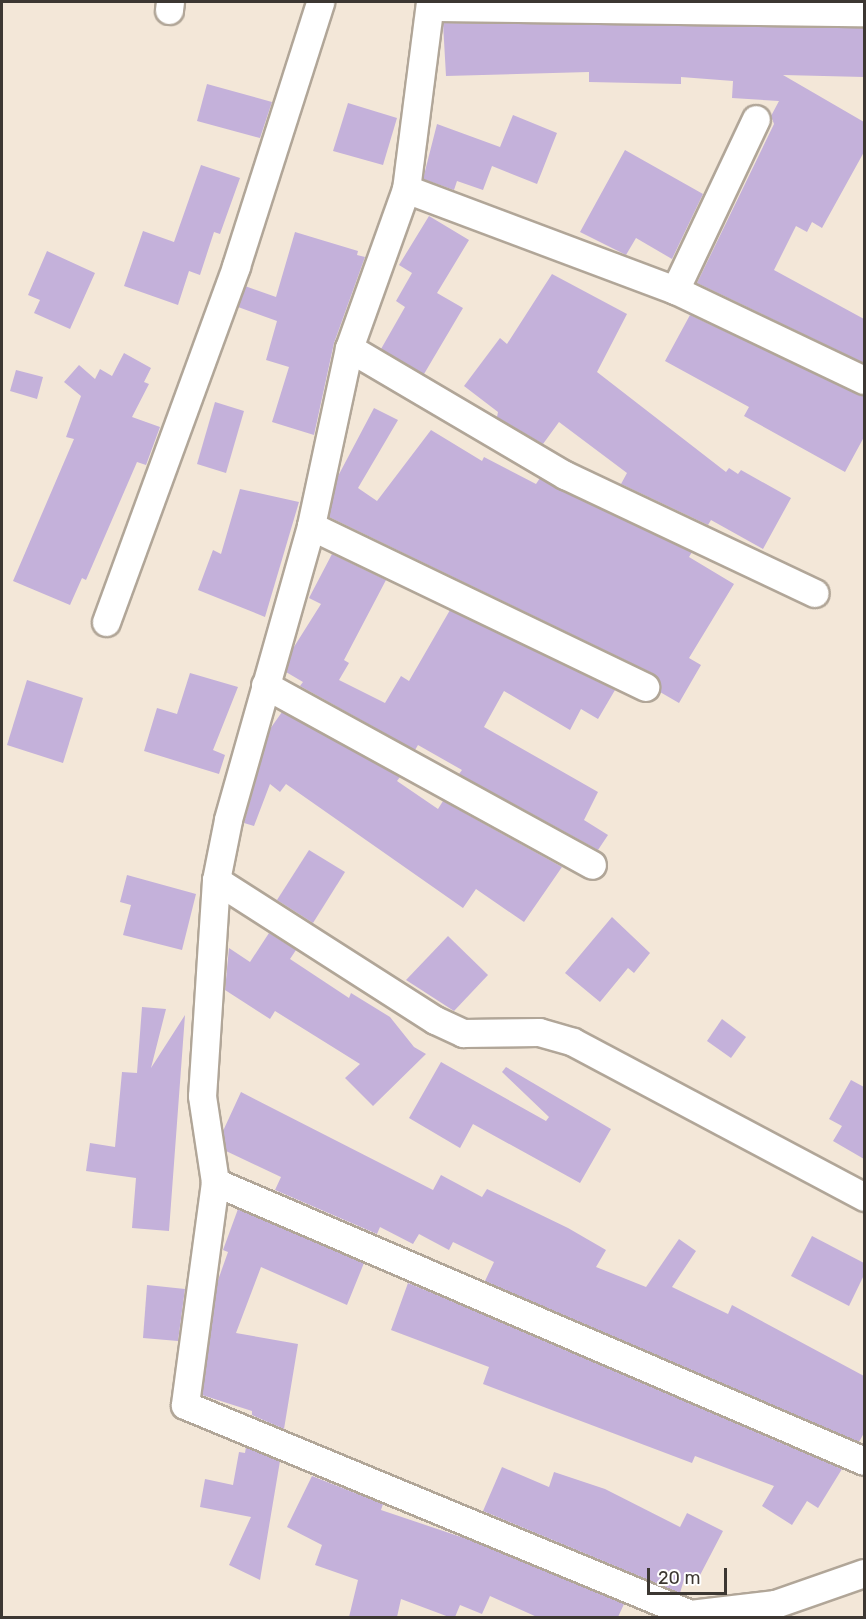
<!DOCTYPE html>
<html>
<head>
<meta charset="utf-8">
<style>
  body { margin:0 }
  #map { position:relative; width:866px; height:1619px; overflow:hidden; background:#f3e7d8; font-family:Rubik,sans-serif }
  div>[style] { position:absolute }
  .building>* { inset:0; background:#c4b1da }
  .roads { filter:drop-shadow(2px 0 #b1a698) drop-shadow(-2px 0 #b1a698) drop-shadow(0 2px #b1a698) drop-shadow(0 -2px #b1a698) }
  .minor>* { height:27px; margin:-13.5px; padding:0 13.5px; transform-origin:13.5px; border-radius:13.5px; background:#fff }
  span { translate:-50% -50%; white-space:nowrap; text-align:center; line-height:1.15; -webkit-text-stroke:5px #fff; paint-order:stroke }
  .frame { position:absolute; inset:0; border:3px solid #3c3732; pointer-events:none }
  .scale { position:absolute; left:647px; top:1568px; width:80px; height:27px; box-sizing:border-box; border:3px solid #3c3732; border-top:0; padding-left:8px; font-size:18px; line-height:21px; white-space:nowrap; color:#3c3732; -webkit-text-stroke:4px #fff; paint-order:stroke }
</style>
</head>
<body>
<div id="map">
  <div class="building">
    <div style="clip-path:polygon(443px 23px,864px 28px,864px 77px,783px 75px,864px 122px,864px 152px,822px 228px,812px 222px,807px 232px,796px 226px,774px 270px,864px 319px,864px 363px,697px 283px,774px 124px,771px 116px,779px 101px,732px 98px,733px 81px,681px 77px,681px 84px,589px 82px,589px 72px,446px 76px)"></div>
    <div style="clip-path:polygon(207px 84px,272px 102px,260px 138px,197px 121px)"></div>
    <div style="clip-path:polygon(348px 103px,397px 118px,383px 165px,333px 151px)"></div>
    <div style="clip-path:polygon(513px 115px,557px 133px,537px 184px,492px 166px,483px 190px,457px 181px,454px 190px,423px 179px,437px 124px,500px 147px)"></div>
    <div style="clip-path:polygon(625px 150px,703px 194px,672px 259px,636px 238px,626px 255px,580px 232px)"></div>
    <div style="clip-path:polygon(201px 165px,240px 178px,220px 234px,214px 232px,200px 275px,189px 271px,178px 305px,124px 286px,143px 231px,174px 242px)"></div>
    <div style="clip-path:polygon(429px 216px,469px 240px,437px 293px,463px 308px,424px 374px,381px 349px,405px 307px,396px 301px,412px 273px,399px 265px)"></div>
    <div style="clip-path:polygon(295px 232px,358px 251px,357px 255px,365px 257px,334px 343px,314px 435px,272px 422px,289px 367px,266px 360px,277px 321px,238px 307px,245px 286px,276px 297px)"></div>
    <div style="clip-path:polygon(47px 251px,95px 273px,70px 329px,34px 313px,40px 300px,28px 295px)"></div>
    <div style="clip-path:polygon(552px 274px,627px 314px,597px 372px,726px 472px,729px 468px,738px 474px,741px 470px,791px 498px,763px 549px,711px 520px,708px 525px,621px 484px,627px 473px,559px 422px,543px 444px,497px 417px,498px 412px,464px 386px,500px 338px,507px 344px)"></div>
    <div style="clip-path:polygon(690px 315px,864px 396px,864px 437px,845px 472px,744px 416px,749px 407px,665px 361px)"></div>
    <div style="clip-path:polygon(124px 353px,151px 368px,144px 382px,149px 384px,132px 417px,160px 427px,146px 465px,137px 462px,86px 580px,82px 578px,70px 605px,13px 581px,74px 439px,66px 437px,81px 396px,64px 382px,79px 365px,95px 379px,100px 369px,112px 376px)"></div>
    <div style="clip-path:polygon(16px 370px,43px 377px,37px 399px,10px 391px)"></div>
    <div style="clip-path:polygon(215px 402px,244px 411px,226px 473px,197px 464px)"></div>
    <div style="clip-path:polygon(374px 408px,398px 420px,358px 488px,377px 501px,431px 430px,482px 461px,484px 457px,536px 484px,540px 478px,692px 552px,689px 557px,734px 584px,689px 658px,701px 665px,679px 703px,660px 692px,658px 679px,652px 673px,329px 517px,337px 478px)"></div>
    <div style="clip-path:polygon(240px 489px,299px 502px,265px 617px,198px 590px,213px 550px,221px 554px)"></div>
    <div style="clip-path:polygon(332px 554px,386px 580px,344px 660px,349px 663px,339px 680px,385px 703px,401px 676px,409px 681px,450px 610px,615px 690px,598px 719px,581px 709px,570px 730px,504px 691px,484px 727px,598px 792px,584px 820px,608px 835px,598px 850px,459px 774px,462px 770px,418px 745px,415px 750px,300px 686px,303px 682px,286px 672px,292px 650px,321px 604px,309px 598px)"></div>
    <div style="clip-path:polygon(190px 673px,238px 687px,213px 750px,225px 755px,219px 774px,144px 751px,157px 708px,177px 714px)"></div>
    <div style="clip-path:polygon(27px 680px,83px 698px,63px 763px,7px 745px)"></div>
    <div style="clip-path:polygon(282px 712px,400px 777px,397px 781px,438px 809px,443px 801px,562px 867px,524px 922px,476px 889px,463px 908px,286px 784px,280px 792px,270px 784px,254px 826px,244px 823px,270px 729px)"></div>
    <div style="clip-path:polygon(309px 850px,345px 872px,313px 923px,277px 900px)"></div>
    <div style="clip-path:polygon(127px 875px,196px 894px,182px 950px,123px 935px,131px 905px,120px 902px)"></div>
    <div style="clip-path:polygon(612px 917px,650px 953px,634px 973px,628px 968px,600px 1002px,565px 973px)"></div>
    <div style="clip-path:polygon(269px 933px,296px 950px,290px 959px,349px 998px,351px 993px,390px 1017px,414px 1047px,426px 1054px,373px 1106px,345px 1078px,360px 1064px,275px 1011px,270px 1019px,225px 990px,229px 948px,250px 962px)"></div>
    <div style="clip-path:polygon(448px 936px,488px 975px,454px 1011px,406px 980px)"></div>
    <div style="clip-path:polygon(142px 1007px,166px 1009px,151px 1068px,185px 1015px,169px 1231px,132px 1228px,136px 1178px,86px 1171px,90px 1143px,115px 1147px,122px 1072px,137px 1073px)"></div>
    <div style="clip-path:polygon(722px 1019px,746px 1037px,731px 1058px,707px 1041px)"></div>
    <div style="clip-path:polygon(441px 1062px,546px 1121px,549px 1117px,502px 1072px,506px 1067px,611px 1129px,580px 1183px,473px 1124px,460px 1148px,409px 1118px)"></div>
    <div style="clip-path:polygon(851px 1080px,864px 1087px,864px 1159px,833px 1141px,842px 1126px,829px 1119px)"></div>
    <div style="clip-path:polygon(241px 1092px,433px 1190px,441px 1175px,482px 1197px,487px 1189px,568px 1228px,606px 1250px,596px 1267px,646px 1287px,679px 1239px,696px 1251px,672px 1287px,728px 1314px,732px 1305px,864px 1376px,864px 1433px,859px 1442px,485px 1281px,494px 1262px,453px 1242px,449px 1250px,419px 1234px,413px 1244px,380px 1227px,377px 1234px,275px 1190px,281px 1177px,226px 1151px,223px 1131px)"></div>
    <div style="clip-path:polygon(238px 1209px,364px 1263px,347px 1305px,261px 1267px,236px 1333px,298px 1344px,284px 1429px,252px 1415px,252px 1411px,202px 1395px,217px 1283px,228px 1252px,223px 1250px)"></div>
    <div style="clip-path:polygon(812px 1236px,864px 1263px,864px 1275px,849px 1306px,791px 1276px)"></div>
    <div style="clip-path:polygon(408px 1283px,430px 1292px,842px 1469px,818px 1508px,807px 1501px,792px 1525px,762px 1506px,774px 1486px,695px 1456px,692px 1463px,483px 1384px,489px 1367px,391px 1330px)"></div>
    <div style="clip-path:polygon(147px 1285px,185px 1289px,178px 1341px,143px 1338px)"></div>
    <div style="clip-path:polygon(246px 1447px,280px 1461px,260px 1580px,229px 1565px,251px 1517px,200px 1507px,205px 1479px,233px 1485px,239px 1452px,245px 1453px)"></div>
    <div style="clip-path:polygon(502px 1467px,549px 1487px,554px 1472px,605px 1489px,680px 1527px,687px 1513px,723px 1531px,698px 1579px,686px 1573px,680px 1593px,483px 1511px)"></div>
    <div style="clip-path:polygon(312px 1476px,383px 1504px,381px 1510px,470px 1540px,624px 1604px,618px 1617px,537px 1617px,490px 1596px,482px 1614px,460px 1605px,455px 1617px,449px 1617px,401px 1599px,397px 1617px,349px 1617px,358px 1580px,315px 1565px,322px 1545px,287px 1527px)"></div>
  </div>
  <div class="roads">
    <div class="minor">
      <div style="left:430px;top:2px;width:189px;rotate:97.3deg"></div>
      <div style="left:406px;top:189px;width:169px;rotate:109.7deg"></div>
      <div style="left:349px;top:348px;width:182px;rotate:102.1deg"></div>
      <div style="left:311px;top:526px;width:305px;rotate:105.8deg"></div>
      <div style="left:228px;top:820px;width:61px;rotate:101.3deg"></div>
      <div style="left:216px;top:880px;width:216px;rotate:93.7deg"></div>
      <div style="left:202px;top:1096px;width:87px;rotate:81.4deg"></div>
      <div style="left:215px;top:1182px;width:225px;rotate:97.7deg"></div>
      <div style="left:185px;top:1405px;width:547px;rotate:22.48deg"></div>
      <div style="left:690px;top:1614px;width:86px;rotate:-6.7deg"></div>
      <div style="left:431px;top:7px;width:433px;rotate:0.7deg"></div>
      <div style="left:169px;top:10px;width:8px;rotate:-83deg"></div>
      <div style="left:406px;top:189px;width:287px;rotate:20.6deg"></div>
      <div style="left:675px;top:290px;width:209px;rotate:25.5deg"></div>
      <div style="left:675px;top:290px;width:189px;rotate:-64.7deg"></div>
      <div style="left:349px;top:348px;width:251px;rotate:30.5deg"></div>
      <div style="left:565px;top:475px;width:276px;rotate:25.3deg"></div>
      <div style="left:311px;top:526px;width:371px;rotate:25.7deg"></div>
      <div style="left:106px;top:622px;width:379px;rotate:-69.9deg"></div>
      <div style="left:236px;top:266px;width:277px;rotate:-72.3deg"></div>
      <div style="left:265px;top:685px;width:373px;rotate:28.8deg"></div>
      <div style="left:216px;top:880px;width:260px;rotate:32.6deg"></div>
      <div style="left:435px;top:1020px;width:31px;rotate:25deg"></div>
      <div style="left:463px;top:1033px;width:76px;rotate:-0.8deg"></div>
      <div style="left:539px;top:1032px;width:35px;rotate:16deg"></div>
      <div style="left:573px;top:1042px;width:330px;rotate:28deg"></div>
      <div style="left:215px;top:1182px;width:706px;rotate:23.26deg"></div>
      <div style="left:760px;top:1615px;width:19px;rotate:-36deg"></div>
      <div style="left:775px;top:1604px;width:94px;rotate:-19.2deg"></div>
    </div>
  </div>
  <div class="frame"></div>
  <div class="scale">20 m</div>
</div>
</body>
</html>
